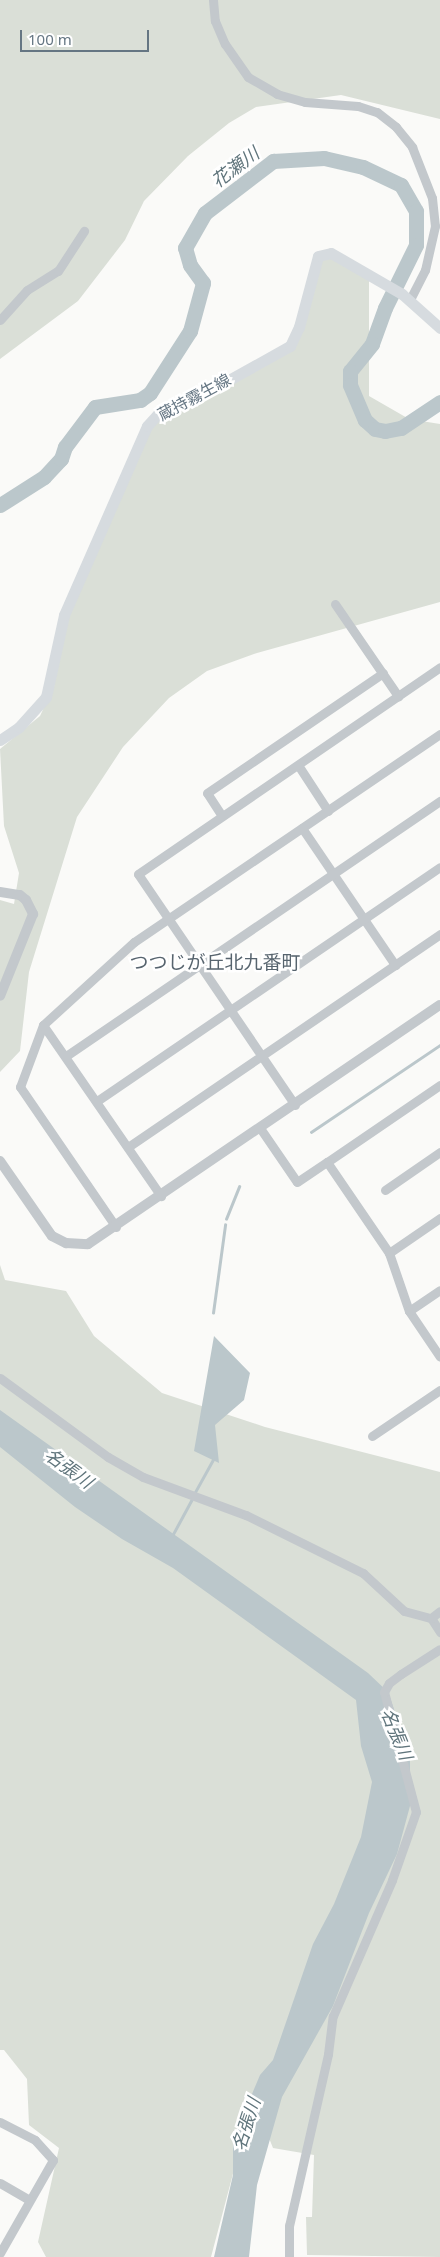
<!DOCTYPE html>
<html>
<head>
<meta charset="utf-8">
<style>
  body { margin:0 }
  #map { position:relative; width:440px; height:2257px; overflow:hidden; background:#fafaf8; font-family:"Noto Sans","Noto Sans JP",sans-serif }
  div>[style] { position:absolute }
  .green>* { inset:0; background:#dadfd7 }
  .water>* { inset:0; background:#bbc7cb }
  .stream>* { height:2.5px; margin:-1.25px; padding:0 1.25px; transform-origin:1.25px; border-radius:1.25px; background:#bbc7cb }
  .river>* { height:15px; margin:-7.5px; padding:0 7.5px; transform-origin:7.5px; border-radius:7.5px; background:#bbc7cb }
  .minor>* { height:9px; margin:-4.5px; padding:0 4.5px; transform-origin:4.5px; border-radius:4.5px; background:#c3c8cc }
  .tertiary>* { height:10px; margin:-5px; padding:0 5px; transform-origin:5px; border-radius:5px; background:#c3c8cc }
  .secondary>* { height:11px; margin:-5.5px; padding:0 5.5px; transform-origin:5.5px; border-radius:5.5px; background:#d6dbdf }
  span { translate:-50% -50%; white-space:nowrap; text-align:center; line-height:1.15; -webkit-text-stroke:5px #fff; paint-order:stroke }
  .street-label { font-size:16px; color:#657683 }
  .water-label { font-size:18px; color:#60757c; font-style:italic }
  .quarter-label { font-size:19px; color:#57646e }
  .scale { position:absolute; left:20px; top:30px; width:129px; height:22px; box-sizing:border-box; border:2px solid #657683; border-top:0; padding-left:6px; font-size:15px; line-height:18px; white-space:nowrap; color:#657683; -webkit-text-stroke:4px #fff; paint-order:stroke }
</style>
</head>
<body>
<div id="map">
  <div class="green">
    <div style="clip-path:polygon(0 0,440px 0,440px 119px,341px 95px,256px 107px,229px 123px,188px 156px,144px 201px,125px 240px,78px 301px,0 359px)"></div>
    <div style="clip-path:polygon(329px 256px,369px 280px,369px 396px,409px 419px,440px 424px,440px 602px,257px 653px,207px 671px,169px 698px,123px 747px,77px 817px,29px 972px,20px 1051px,0 1072px,0 900px,14px 904px,19px 873px,4px 826px,0 749px,40px 716px,54px 686px,67px 616px,155px 421px,293px 349px,318px 262px)"></div>
    <div style="clip-path:polygon(0 1265px,5px 1280px,66px 1291px,94px 1336px,162px 1393px,265px 1427px,440px 1472px,440px 2257px,307px 2255px,306px 2217px,312px 2217px,314px 2155px,273px 2148px,253px 2098px,211px 2257px,46px 2257px,38px 2242px,59px 2148px,29px 2125px,27px 2079px,4px 2050px,0 2050px)"></div>
  </div>
  <div class="water">
    <div style="clip-path:polygon(214px 1336px,250px 1373px,244px 1400px,215px 1425px,219px 1463px,194px 1451px)"></div>
    <div style="clip-path:polygon(0 1410px,368px 1673px,388px 1692px,410px 1755px,410px 1806px,397px 1854px,369px 1913px,333px 2006px,282px 2097px,257px 2185px,249px 2257px,214px 2257px,233px 2175px,233px 2139px,260px 2075px,273px 2060px,313px 1944px,334px 1904px,361px 1837px,372px 1782px,361px 1746px,356px 1700px,173px 1568px,122px 1539px,75px 1507px,0 1447px)"></div>
  </div>
  <div class="stream">
    <div style="left:311px;top:1132px;width:156px;rotate:-34deg"></div>
    <div style="left:226px;top:1219px;width:35px;rotate:-68deg"></div>
    <div style="left:213px;top:1313px;width:89px;rotate:-82.2deg"></div>
    <div style="left:194px;top:1494px;width:39px;rotate:-61deg"></div>
    <div style="left:172px;top:1536px;width:42px;rotate:-61.6deg"></div>
  </div>
  <div class="river">
    <div style="left:0;top:505px;width:52px;rotate:-32.5deg"></div>
    <div style="left:44px;top:477px;width:25px;rotate:-47deg"></div>
    <div style="left:61px;top:459px;width:13px;rotate:-72deg"></div>
    <div style="left:65px;top:447px;width:50px;rotate:-53.1deg"></div>
    <div style="left:95px;top:407px;width:46px;rotate:-8.8deg"></div>
    <div style="left:140px;top:400px;width:12px;rotate:-35deg"></div>
    <div style="left:150px;top:393px;width:74px;rotate:-57.2deg"></div>
    <div style="left:190px;top:331px;width:50px;rotate:-74.8deg"></div>
    <div style="left:203px;top:283px;width:22px;rotate:-126deg"></div>
    <div style="left:190px;top:265px;width:18px;rotate:-106deg"></div>
    <div style="left:185px;top:248px;width:40px;rotate:-60.3deg"></div>
    <div style="left:205px;top:213px;width:86px;rotate:-37.4deg"></div>
    <div style="left:273px;top:161px;width:51px;rotate:-3.4deg"></div>
    <div style="left:324px;top:158px;width:40px;rotate:13deg"></div>
    <div style="left:363px;top:167px;width:42px;rotate:25.3deg"></div>
    <div style="left:401px;top:185px;width:30px;rotate:60deg"></div>
    <div style="left:416px;top:211px;width:34px;rotate:90deg"></div>
    <div style="left:416px;top:245px;width:70px;rotate:116.2deg"></div>
    <div style="left:385px;top:308px;width:38px;rotate:110deg"></div>
    <div style="left:372px;top:344px;width:35px;rotate:129deg"></div>
    <div style="left:350px;top:371px;width:14px;rotate:90deg"></div>
    <div style="left:350px;top:385px;width:38px;rotate:67deg"></div>
    <div style="left:365px;top:420px;width:13px;rotate:42deg"></div>
    <div style="left:375px;top:429px;width:10px;rotate:11deg"></div>
    <div style="left:385px;top:431px;width:16px;rotate:-11deg"></div>
    <div style="left:401px;top:428px;width:47px;rotate:-33.7deg"></div>
  </div>
  <div class="minor">
    <div style="left:213px;top:0;width:21px;rotate:85deg"></div>
    <div style="left:215px;top:21px;width:25px;rotate:67deg"></div>
    <div style="left:225px;top:44px;width:40px;rotate:55.1deg"></div>
    <div style="left:248px;top:77px;width:34px;rotate:30deg"></div>
    <div style="left:277px;top:94px;width:29px;rotate:16deg"></div>
    <div style="left:305px;top:102px;width:53px;rotate:4.3deg"></div>
    <div style="left:358px;top:106px;width:20px;rotate:18deg"></div>
    <div style="left:377px;top:112px;width:24px;rotate:38deg"></div>
    <div style="left:396px;top:127px;width:26px;rotate:51deg"></div>
    <div style="left:412px;top:147px;width:55px;rotate:68.6deg"></div>
    <div style="left:432px;top:198px;width:28px;rotate:84deg"></div>
    <div style="left:435px;top:226px;width:45px;rotate:102.8deg"></div>
    <div style="left:425px;top:270px;width:33px;rotate:117deg"></div>
    <div style="left:0;top:320px;width:40px;rotate:-48deg"></div>
    <div style="left:27px;top:290px;width:36px;rotate:-32deg"></div>
    <div style="left:58px;top:271px;width:48px;rotate:-57deg"></div>
    <div style="left:335px;top:604px;width:112px;rotate:55.6deg"></div>
    <div style="left:298px;top:765px;width:55px;rotate:56.9deg"></div>
    <div style="left:222px;top:816px;width:27px;rotate:-123deg"></div>
    <div style="left:207px;top:793px;width:213px;rotate:-34.3deg"></div>
    <div style="left:302px;top:828px;width:166px;rotate:55.8deg"></div>
    <div style="left:43px;top:1025px;width:123px;rotate:-42.4deg"></div>
    <div style="left:134px;top:942px;width:370px;rotate:-34.2deg"></div>
    <div style="left:66px;top:1056px;width:453px;rotate:-34.3deg"></div>
    <div style="left:440px;top:1085px;width:137px;rotate:145.7deg"></div>
    <div style="left:327px;top:1162px;width:110px;rotate:55.7deg"></div>
    <div style="left:389px;top:1253px;width:61px;rotate:71deg"></div>
    <div style="left:409px;top:1311px;width:55px;rotate:56deg"></div>
    <div style="left:97px;top:1101px;width:415px;rotate:-34.3deg"></div>
    <div style="left:295px;top:1105px;width:279px;rotate:-124.2deg"></div>
    <div style="left:138px;top:874px;width:366px;rotate:-34.4deg"></div>
    <div style="left:260px;top:1128px;width:65px;rotate:55.6deg"></div>
    <div style="left:297px;top:1182px;width:36px;rotate:-34deg"></div>
    <div style="left:128px;top:1147px;width:378px;rotate:-34.3deg"></div>
    <div style="left:385px;top:1190px;width:67px;rotate:-34.6deg"></div>
    <div style="left:116px;top:1227px;width:170px;rotate:-124.4deg"></div>
    <div style="left:20px;top:1087px;width:66px;rotate:-69.6deg"></div>
    <div style="left:43px;top:1025px;width:208px;rotate:55.4deg"></div>
    <div style="left:389px;top:1253px;width:62px;rotate:-34.5deg"></div>
    <div style="left:409px;top:1311px;width:37px;rotate:-34deg"></div>
    <div style="left:0;top:1378px;width:134px;rotate:36.2deg"></div>
    <div style="left:108px;top:1457px;width:40px;rotate:29.7deg"></div>
    <div style="left:143px;top:1477px;width:110px;rotate:20.3deg"></div>
    <div style="left:246px;top:1515px;width:131px;rotate:26.4deg"></div>
    <div style="left:363px;top:1573px;width:56px;rotate:42.8deg"></div>
    <div style="left:404px;top:1611px;width:28px;rotate:15deg"></div>
    <div style="left:431px;top:1618px;width:17px;rotate:57deg"></div>
    <div style="left:372px;top:1436px;width:82px;rotate:-34.1deg"></div>
    <div style="left:431px;top:1618px;width:11px;rotate:-38deg"></div>
    <div style="left:0;top:2122px;width:39px;rotate:27deg"></div>
    <div style="left:35px;top:2140px;width:27px;rotate:48deg"></div>
    <div style="left:53px;top:2160px;width:107px;rotate:119.7deg"></div>
    <div style="left:0;top:2183px;width:34px;rotate:30deg"></div>
    <div style="left:289px;top:2257px;width:31px;rotate:-90deg"></div>
    <div style="left:289px;top:2226px;width:176px;rotate:-77.2deg"></div>
    <div style="left:328px;top:2054px;width:38px;rotate:-83deg"></div>
    <div style="left:333px;top:2016px;width:148px;rotate:-66.5deg"></div>
    <div style="left:392px;top:1880px;width:72px;rotate:-70.6deg"></div>
    <div style="left:416px;top:1812px;width:124px;rotate:-104.9deg"></div>
    <div style="left:384px;top:1692px;width:10px;rotate:-61deg"></div>
    <div style="left:389px;top:1683px;width:15px;rotate:-37deg"></div>
    <div style="left:401px;top:1674px;width:46px;rotate:-32.7deg"></div>
  </div>
  <div class="tertiary">
    <div style="left:0;top:892px;width:20px;rotate:9deg"></div>
    <div style="left:20px;top:895px;width:8px;rotate:40deg"></div>
    <div style="left:26px;top:900px;width:16px;rotate:63deg"></div>
    <div style="left:33px;top:914px;width:88px;rotate:111.9deg"></div>
    <div style="left:0;top:1161px;width:91px;rotate:55.3deg"></div>
    <div style="left:52px;top:1236px;width:16px;rotate:27deg"></div>
    <div style="left:66px;top:1243px;width:22px;rotate:3deg"></div>
    <div style="left:88px;top:1244px;width:425px;rotate:-34.2deg"></div>
  </div>
  <div class="secondary">
    <div style="left:0;top:740px;width:23px;rotate:-34deg"></div>
    <div style="left:19px;top:727px;width:40px;rotate:-48deg"></div>
    <div style="left:46px;top:697px;width:84px;rotate:-77.6deg"></div>
    <div style="left:64px;top:615px;width:206px;rotate:-66.3deg"></div>
    <div style="left:147px;top:426px;width:15px;rotate:-48deg"></div>
    <div style="left:157px;top:415px;width:47px;rotate:-23.8deg"></div>
    <div style="left:200px;top:396px;width:103px;rotate:-29.1deg"></div>
    <div style="left:290px;top:346px;width:21px;rotate:-65deg"></div>
    <div style="left:299px;top:327px;width:73px;rotate:-75deg"></div>
    <div style="left:318px;top:256px;width:13px;rotate:-13deg"></div>
    <div style="left:331px;top:253px;width:82px;rotate:30deg"></div>
    <div style="left:402px;top:294px;width:51px;rotate:41.8deg"></div>
  </div>
  <div class="street-label">
    <span style="left:194px;top:397px;rotate:-28deg">蔵持霧生線</span>
  </div>
  <div class="water-label">
    <span style="left:235px;top:167px;rotate:-37deg">花瀬川</span>
    <span style="left:69px;top:1468px;rotate:36deg">名張川</span>
    <span style="left:397px;top:1734px;rotate:68deg">名張川</span>
    <span style="left:246px;top:2124px;rotate:-72deg">名張川</span>
  </div>
  <div class="quarter-label">
    <span style="left:215px;top:963px">つつじが丘北九番町</span>
  </div>
  <div class="scale">100 m</div>
</div>
</body>
</html>
